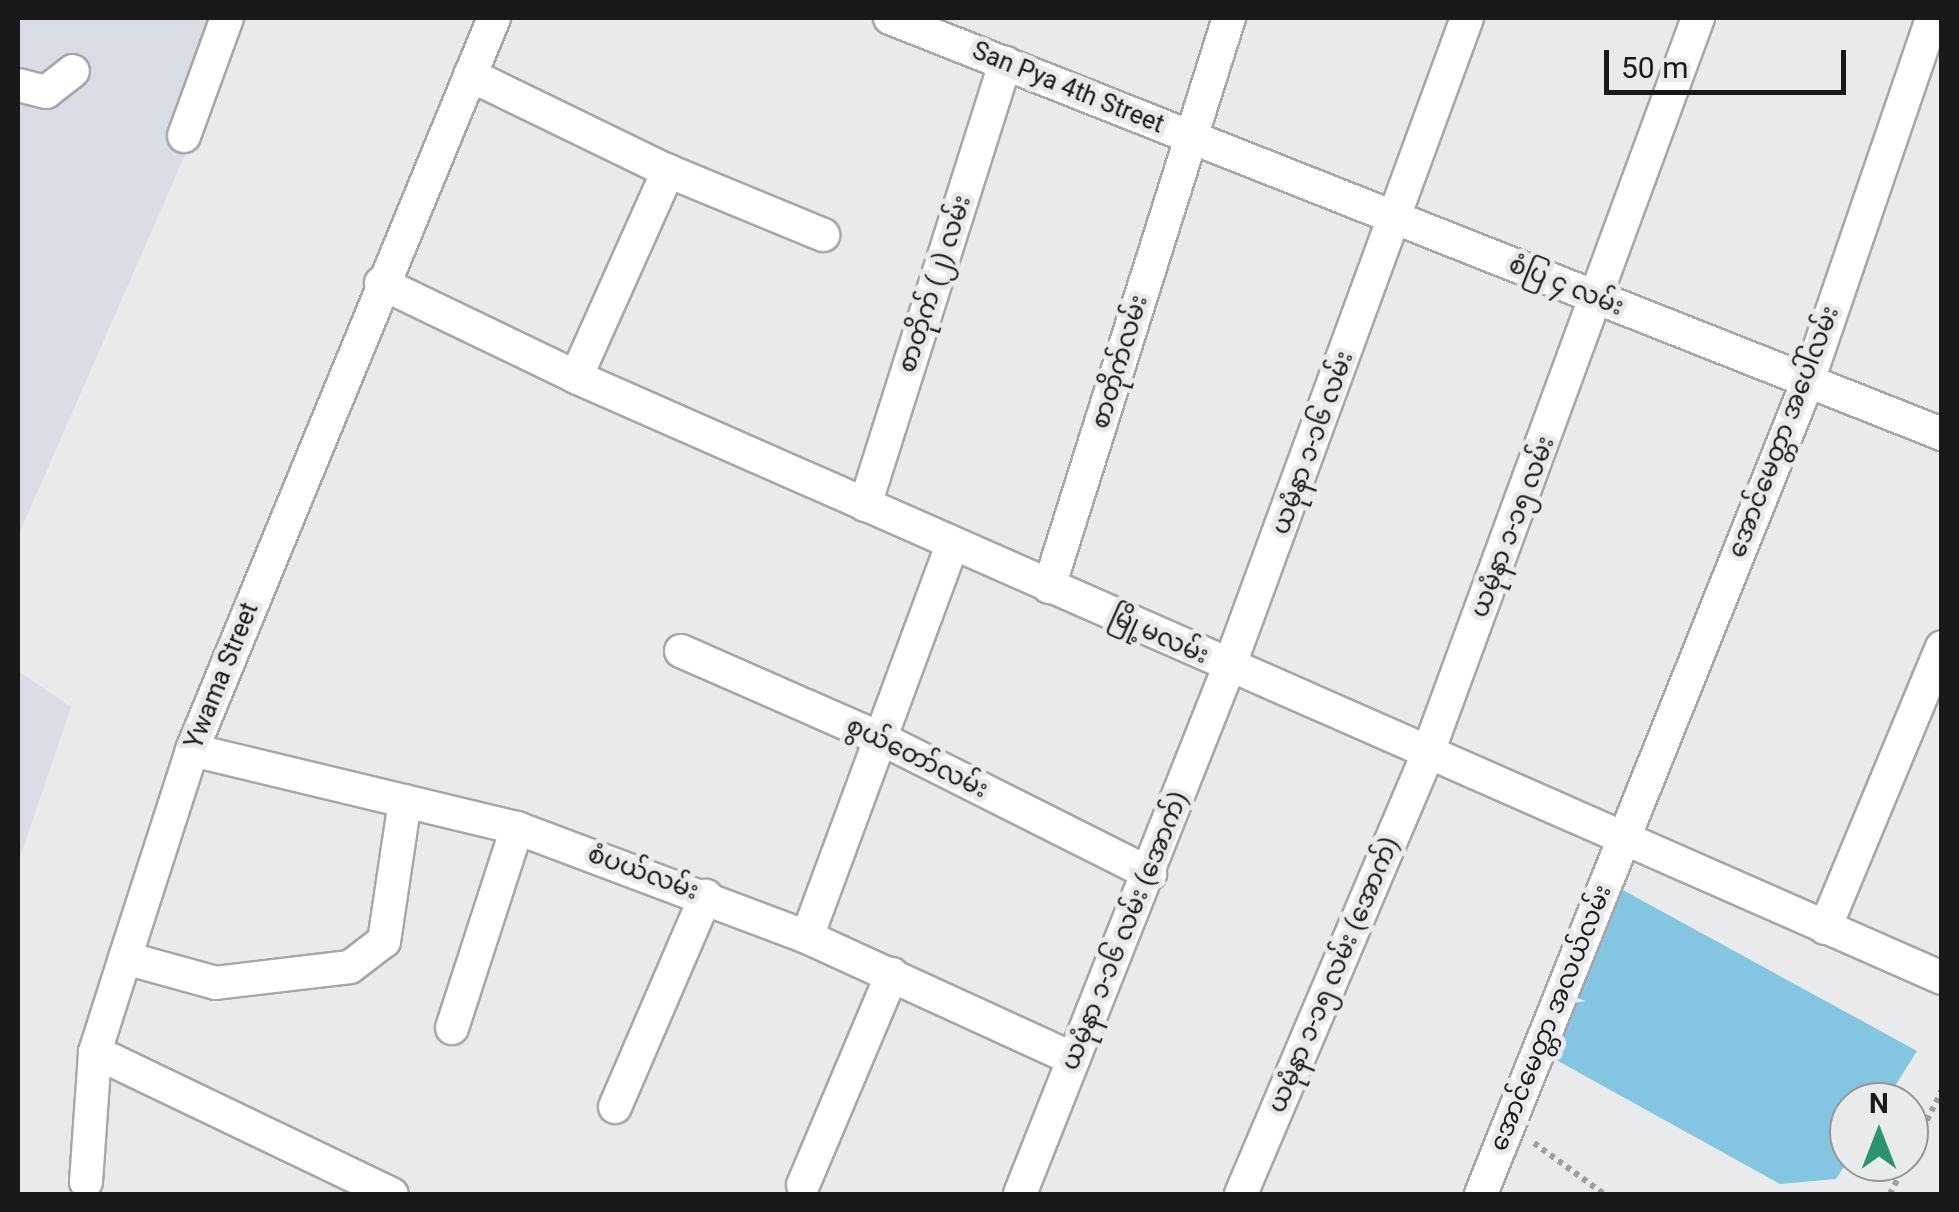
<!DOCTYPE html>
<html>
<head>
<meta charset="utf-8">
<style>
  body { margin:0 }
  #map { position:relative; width:1959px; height:1212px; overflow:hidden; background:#e9eaeb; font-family:Roboto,"Noto Sans Myanmar",sans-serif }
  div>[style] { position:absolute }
  .built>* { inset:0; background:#dadde5 }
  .water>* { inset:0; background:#84c6e1 }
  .path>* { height:6px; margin-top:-3px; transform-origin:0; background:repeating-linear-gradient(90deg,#9e9fa0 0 5px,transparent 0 10px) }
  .roads { filter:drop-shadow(2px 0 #a7a7a9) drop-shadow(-2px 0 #a7a7a9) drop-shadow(0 2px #a7a7a9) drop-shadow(0 -2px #a7a7a9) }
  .minor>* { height:32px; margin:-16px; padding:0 16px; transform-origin:16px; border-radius:16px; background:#fff }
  span { translate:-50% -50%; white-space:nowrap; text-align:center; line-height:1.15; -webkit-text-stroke:10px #e9eaeb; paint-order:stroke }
  .street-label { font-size:25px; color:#19191a }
  .frame { position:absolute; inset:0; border:20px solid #19191a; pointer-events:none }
  .north { position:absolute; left:1829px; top:1082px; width:100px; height:100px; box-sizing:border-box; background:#e9eaeb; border:2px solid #969697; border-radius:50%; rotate:0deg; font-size:28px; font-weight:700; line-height:40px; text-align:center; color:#19191a }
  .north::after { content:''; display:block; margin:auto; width:35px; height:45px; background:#2b9371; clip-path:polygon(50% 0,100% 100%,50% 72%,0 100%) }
  .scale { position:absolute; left:1604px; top:50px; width:242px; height:45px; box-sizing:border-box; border:5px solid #19191a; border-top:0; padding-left:12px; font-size:30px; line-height:35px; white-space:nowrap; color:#19191a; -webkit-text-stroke:8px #e9eaeb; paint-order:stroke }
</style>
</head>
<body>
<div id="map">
  <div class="built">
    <div style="clip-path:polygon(18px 18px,245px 18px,18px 536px)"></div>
    <div style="clip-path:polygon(18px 671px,71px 707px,18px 863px)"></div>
  </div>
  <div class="water">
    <div style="clip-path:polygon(1621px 889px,1917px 1051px,1885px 1102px,1849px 1102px,1849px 1159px,1836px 1179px,1780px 1184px,1549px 1056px)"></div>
  </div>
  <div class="path">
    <div style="left:1534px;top:1143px;width:87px;rotate:36.1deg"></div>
    <div style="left:1909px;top:1156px;width:74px;rotate:-63.4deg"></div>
    <div style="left:1890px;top:1194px;width:36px;rotate:-63deg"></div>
  </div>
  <div class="roads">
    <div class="minor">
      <div style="left:890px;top:18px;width:1131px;rotate:21.58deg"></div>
      <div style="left:470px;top:75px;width:220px;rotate:25.9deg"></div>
      <div style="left:668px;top:171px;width:168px;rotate:22.4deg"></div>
      <div style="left:18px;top:85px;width:29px;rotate:14deg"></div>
      <div style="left:46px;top:92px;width:34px;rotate:-38deg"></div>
      <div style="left:184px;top:136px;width:126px;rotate:-70deg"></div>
      <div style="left:381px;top:283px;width:216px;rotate:25.7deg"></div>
      <div style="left:576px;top:377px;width:1492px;rotate:23.75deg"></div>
      <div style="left:576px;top:377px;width:226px;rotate:-65.9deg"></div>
      <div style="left:865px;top:505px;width:464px;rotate:-72.4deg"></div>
      <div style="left:1049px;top:587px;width:597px;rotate:-72.45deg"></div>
      <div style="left:681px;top:651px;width:222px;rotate:23.7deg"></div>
      <div style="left:884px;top:740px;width:298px;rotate:26.7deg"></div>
      <div style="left:192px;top:750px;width:334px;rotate:13.5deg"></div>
      <div style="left:517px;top:828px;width:310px;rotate:20.6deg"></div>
      <div style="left:807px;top:937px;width:293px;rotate:24.6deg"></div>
      <div style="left:405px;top:801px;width:142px;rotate:98.5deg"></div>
      <div style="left:384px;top:941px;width:43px;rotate:142.6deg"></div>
      <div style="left:350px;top:967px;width:135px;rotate:173.2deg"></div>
      <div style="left:216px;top:983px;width:94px;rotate:-164.6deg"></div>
      <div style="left:125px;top:958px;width:219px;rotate:-72.1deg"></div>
      <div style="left:192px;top:750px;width:792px;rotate:-67.58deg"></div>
      <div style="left:1825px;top:928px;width:304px;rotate:-67.4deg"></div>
      <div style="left:807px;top:937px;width:419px;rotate:-69.7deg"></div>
      <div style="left:452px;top:1028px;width:210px;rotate:-72deg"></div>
      <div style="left:95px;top:1052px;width:329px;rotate:25.6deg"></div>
      <div style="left:615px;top:1107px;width:230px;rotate:-66.7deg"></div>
      <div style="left:86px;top:1182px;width:130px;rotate:-86deg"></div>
      <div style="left:95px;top:1052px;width:99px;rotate:-72.3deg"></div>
      <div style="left:803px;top:1185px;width:229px;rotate:-67.1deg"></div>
      <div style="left:1020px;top:1194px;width:567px;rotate:-68.37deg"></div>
      <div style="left:1229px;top:667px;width:691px;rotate:-69.86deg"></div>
      <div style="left:1241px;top:1194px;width:477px;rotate:-67deg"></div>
      <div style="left:1427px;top:755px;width:785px;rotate:-69.81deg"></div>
      <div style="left:1481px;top:1194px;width:876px;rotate:-68.09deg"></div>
      <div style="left:1808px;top:381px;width:384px;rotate:-71.1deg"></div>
    </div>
  </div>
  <div class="street-label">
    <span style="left:1068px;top:88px;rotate:22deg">San Pya 4th Street</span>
    <span style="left:935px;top:284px;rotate:-72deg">စာတိုက် (၂) လမ်း</span>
    <span style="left:1566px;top:286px;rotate:22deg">စံပြ ၄ လမ်း</span>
    <span style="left:1120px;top:362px;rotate:-73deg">စာတိုက်လမ်း</span>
    <span style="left:1784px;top:432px;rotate:-69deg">အောင်မေတ္တာ အပေါ်လမ်း</span>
    <span style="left:1313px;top:443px;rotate:-70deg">ယမုံနာ ၁-၁၆ လမ်း</span>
    <span style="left:1513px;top:527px;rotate:-69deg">ယမုံနာ ၁-၁၅ လမ်း</span>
    <span style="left:1159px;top:636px;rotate:24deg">မြို့မလမ်း</span>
    <span style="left:222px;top:676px;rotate:-68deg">Ywama Street</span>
    <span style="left:917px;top:758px;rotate:26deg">စွယ်တော်လမ်း</span>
    <span style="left:643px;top:873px;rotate:20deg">စံပယ်လမ်း</span>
    <span style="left:1125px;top:931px;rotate:-68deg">ယမုံနာ ၁-၁၆ လမ်း (အောက်)</span>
    <span style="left:1334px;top:975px;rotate:-67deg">ယမုံနာ ၁-၁၅ လမ်း (အောက်)</span>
    <span style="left:1551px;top:1018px;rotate:-68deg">အောင်မေတ္တာ အလယ်လမ်း</span>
  </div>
  <div class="frame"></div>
  <div class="north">N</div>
  <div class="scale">50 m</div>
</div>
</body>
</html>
